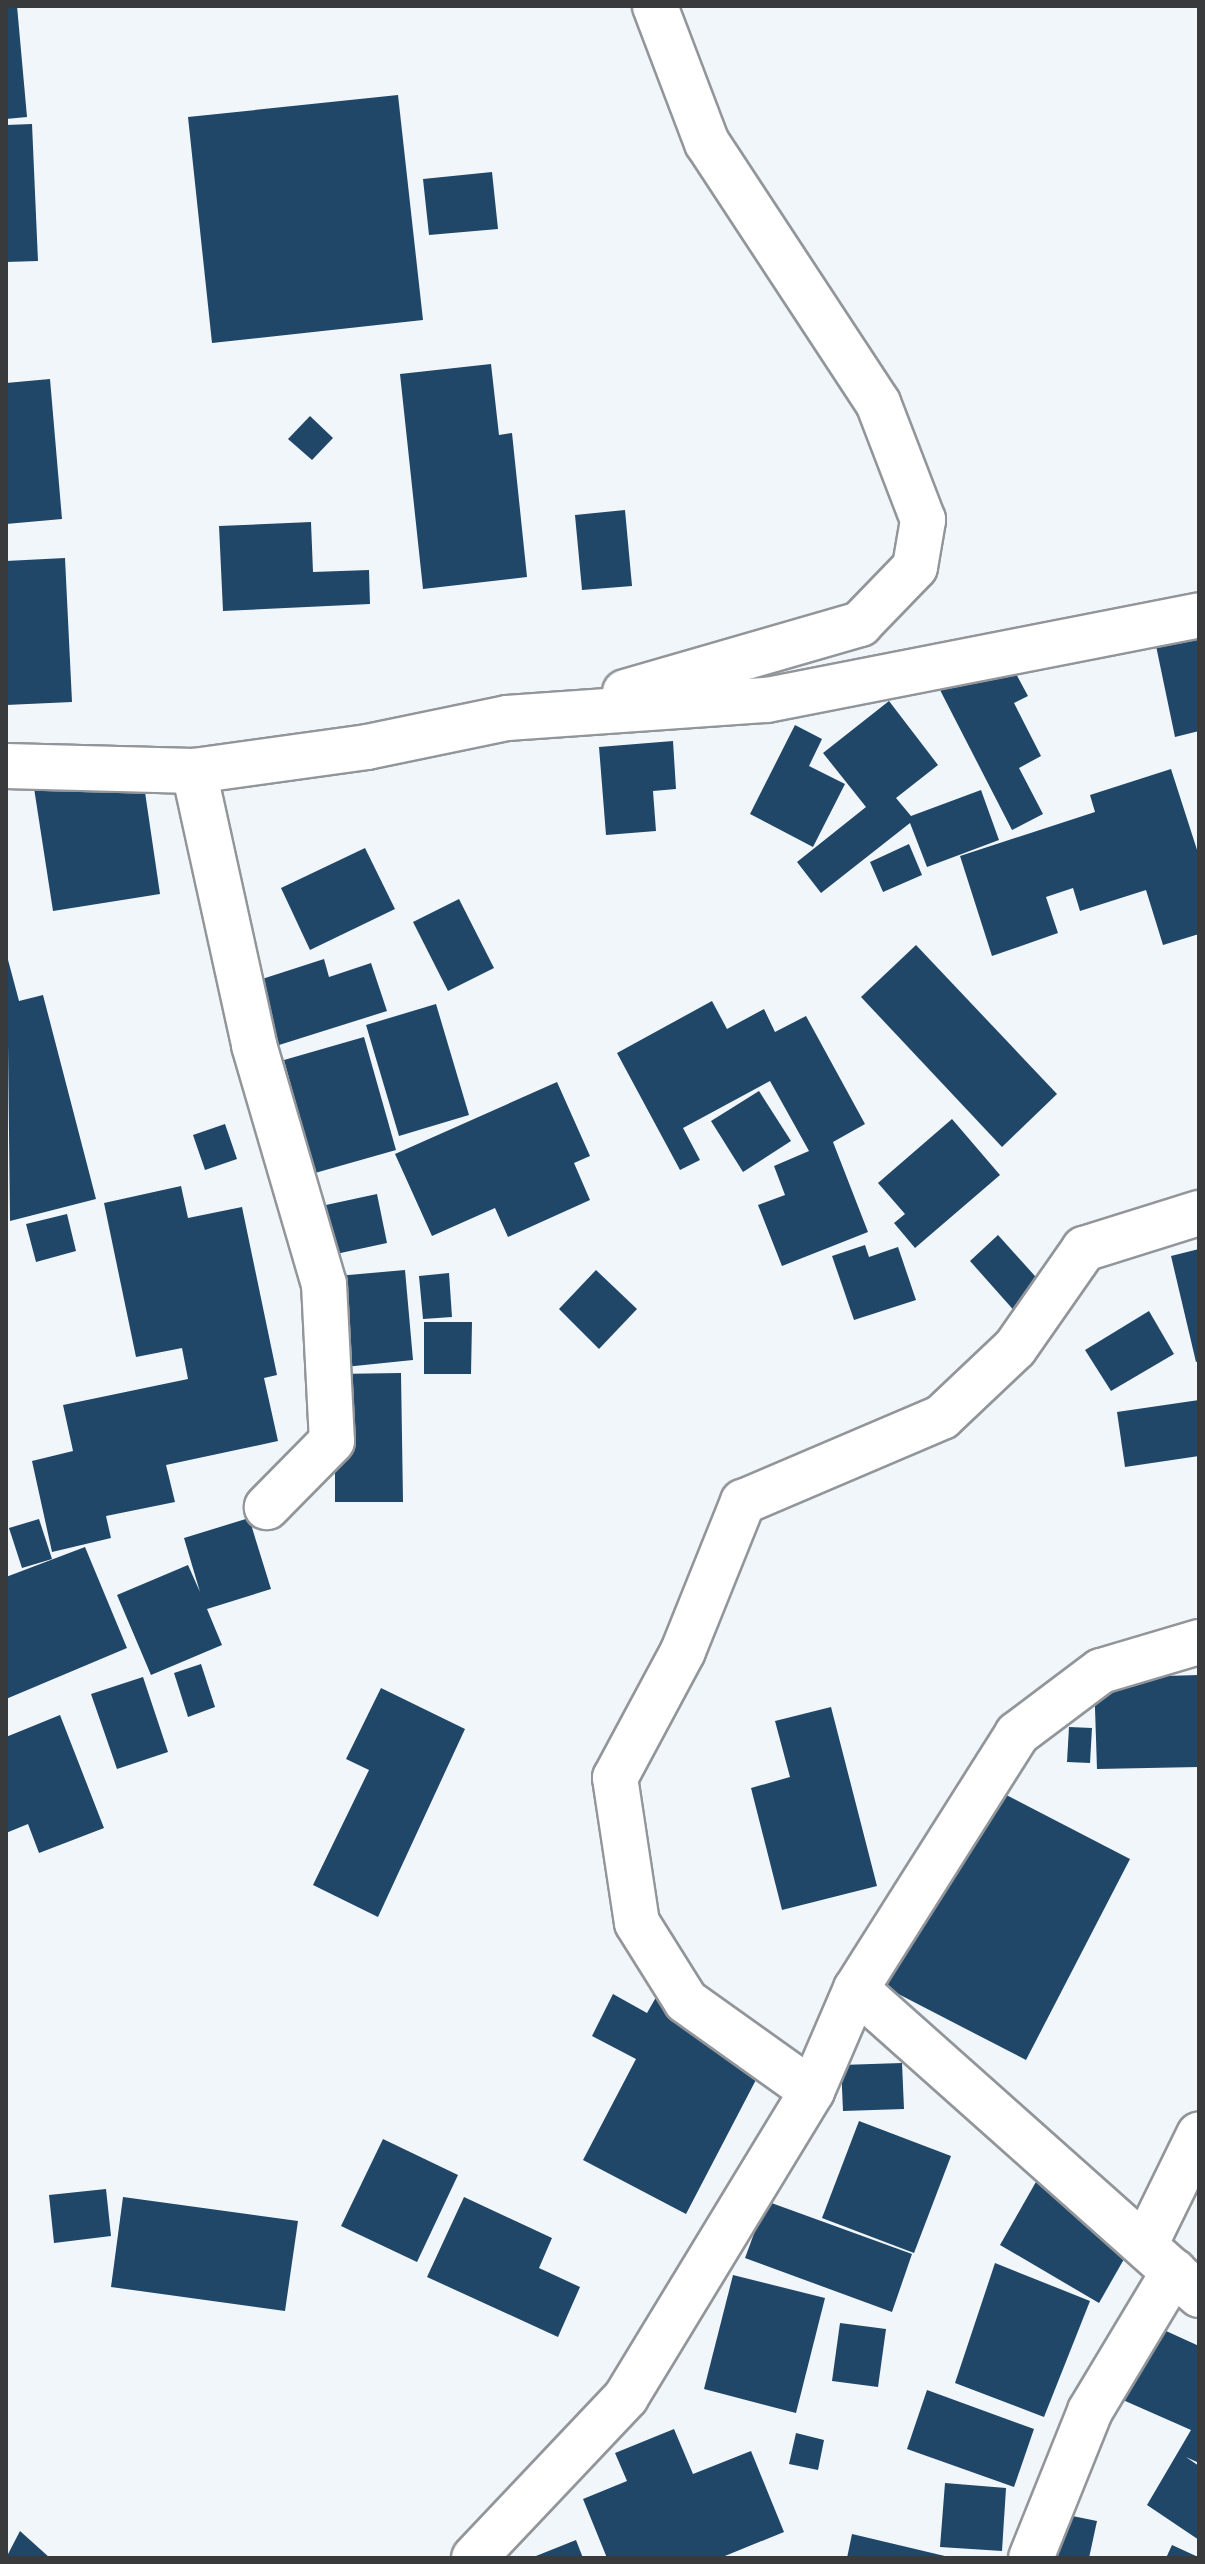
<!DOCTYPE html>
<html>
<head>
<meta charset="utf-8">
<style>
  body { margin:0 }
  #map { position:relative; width:1205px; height:2564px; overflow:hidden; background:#f1f6fb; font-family:Helvetica,sans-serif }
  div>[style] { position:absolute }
  .building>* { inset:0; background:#204768 }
  .roads { filter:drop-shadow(2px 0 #92969a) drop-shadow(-2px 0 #92969a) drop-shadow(0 2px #92969a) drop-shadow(0 -2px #92969a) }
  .street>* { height:44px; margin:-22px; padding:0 22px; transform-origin:22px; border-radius:22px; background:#fff }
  span { translate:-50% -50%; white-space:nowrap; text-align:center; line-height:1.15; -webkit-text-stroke:8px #fff; paint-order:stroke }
  .frame { position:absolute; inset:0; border:8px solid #383a3c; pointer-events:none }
</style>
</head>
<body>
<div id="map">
  <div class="building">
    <div style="clip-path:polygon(6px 6px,17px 6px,27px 117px,6px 119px)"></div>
    <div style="clip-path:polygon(398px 95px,423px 320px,212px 343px,188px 117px)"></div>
    <div style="clip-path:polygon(32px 124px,38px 261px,6px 262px,6px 125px)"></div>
    <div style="clip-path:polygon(492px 172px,498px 229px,429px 235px,423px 179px)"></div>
    <div style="clip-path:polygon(491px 364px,499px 435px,512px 433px,527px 577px,423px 589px,400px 374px)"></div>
    <div style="clip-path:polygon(50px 379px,62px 519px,6px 524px,6px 383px)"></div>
    <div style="clip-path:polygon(310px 416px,333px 438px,312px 460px,288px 439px)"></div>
    <div style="clip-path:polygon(625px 510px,632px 586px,582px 590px,575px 515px)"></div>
    <div style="clip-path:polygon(311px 522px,313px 572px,369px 570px,370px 604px,223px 611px,219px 526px)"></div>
    <div style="clip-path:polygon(65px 558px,72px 702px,6px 705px,6px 561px)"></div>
    <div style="clip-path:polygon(1199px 607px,1199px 731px,1175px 737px,1150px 617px)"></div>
    <div style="clip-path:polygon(1006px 655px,1028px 696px,1014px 703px,1041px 756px,1019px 768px,1043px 814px,1012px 830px,940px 690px)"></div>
    <div style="clip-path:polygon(889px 701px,938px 765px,896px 798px,911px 816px,981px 790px,999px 840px,927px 867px,910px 823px,821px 893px,797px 862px,866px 807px,823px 753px)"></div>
    <div style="clip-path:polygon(795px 725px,822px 739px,809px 766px,845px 784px,813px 847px,750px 814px)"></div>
    <div style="clip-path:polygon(673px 741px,676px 789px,653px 791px,656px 831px,606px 835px,599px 747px)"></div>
    <div style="clip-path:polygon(141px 765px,160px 894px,53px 911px,32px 775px)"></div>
    <div style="clip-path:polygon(1171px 769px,1199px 856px,1199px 934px,1163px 945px,1146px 890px,1080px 911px,1073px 888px,1046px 897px,1058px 933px,992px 956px,960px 856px,1095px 812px,1090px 795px)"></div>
    <div style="clip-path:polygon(909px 844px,922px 875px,883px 892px,870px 862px)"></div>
    <div style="clip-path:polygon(365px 848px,395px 909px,310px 950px,281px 888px)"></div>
    <div style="clip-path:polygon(459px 899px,494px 968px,448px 991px,413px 922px)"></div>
    <div style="clip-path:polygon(916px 945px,1057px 1094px,1002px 1147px,861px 997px)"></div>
    <div style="clip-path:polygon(7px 956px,19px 1001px,43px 995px,96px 1199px,10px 1221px)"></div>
    <div style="clip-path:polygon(324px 959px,329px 977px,371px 963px,387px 1011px,279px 1045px,259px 980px)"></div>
    <div style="clip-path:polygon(712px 1001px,727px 1029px,764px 1009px,775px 1032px,806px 1016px,865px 1124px,833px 1142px,868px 1232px,782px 1266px,758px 1205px,785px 1195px,774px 1166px,809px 1151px,770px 1081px,683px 1128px,700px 1160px,680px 1170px,617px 1053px)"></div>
    <div style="clip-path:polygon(436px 1004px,469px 1115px,399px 1136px,366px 1025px)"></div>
    <div style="clip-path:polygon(364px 1037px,396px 1150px,315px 1173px,284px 1060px)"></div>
    <div style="clip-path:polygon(557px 1082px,590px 1156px,574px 1163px,590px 1200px,508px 1237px,495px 1208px,432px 1236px,395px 1154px)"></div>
    <div style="clip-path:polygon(759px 1091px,791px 1141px,743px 1172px,711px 1121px)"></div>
    <div style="clip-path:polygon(952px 1119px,1000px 1175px,915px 1248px,894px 1223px,905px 1214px,878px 1183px)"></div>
    <div style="clip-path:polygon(225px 1124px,237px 1159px,205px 1170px,193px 1135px)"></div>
    <div style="clip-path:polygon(181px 1186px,188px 1218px,242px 1207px,277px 1375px,264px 1378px,278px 1441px,166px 1465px,175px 1502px,106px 1516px,111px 1538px,52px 1552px,32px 1461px,73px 1451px,63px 1405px,188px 1379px,182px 1348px,136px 1357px,104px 1203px)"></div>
    <div style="clip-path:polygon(377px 1194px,387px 1243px,322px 1257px,312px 1208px)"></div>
    <div style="clip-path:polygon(67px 1214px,76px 1251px,36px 1262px,26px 1224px)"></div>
    <div style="clip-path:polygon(998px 1235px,1062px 1306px,1033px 1332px,970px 1261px)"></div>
    <div style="clip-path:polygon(865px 1245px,869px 1257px,898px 1247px,916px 1300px,854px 1320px,832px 1256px)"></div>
    <div style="clip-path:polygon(1199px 1249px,1199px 1361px,1196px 1362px,1171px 1256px)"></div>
    <div style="clip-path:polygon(405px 1270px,413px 1360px,335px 1368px,326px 1277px)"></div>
    <div style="clip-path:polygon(596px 1270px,637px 1309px,599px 1349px,559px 1309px)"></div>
    <div style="clip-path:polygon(449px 1273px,452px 1317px,423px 1319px,419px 1276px)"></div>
    <div style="clip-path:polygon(1149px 1311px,1174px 1354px,1111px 1391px,1085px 1350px)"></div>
    <div style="clip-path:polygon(424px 1322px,472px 1322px,471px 1374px,424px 1374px)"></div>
    <div style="clip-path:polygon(401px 1373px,403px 1502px,335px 1502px,335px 1374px)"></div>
    <div style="clip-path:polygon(1199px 1400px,1199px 1456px,1125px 1467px,1117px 1412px)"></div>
    <div style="clip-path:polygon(249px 1518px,271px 1589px,207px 1609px,222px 1645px,151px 1675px,117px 1595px,188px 1565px,200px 1592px,184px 1538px)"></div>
    <div style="clip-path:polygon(39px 1519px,52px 1559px,22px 1568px,9px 1528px)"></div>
    <div style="clip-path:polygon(85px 1547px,127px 1648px,6px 1699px,6px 1577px)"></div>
    <div style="clip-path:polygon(201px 1664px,215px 1707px,188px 1717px,174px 1673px)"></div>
    <div style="clip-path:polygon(1199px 1675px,1199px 1767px,1097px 1769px,1094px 1678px)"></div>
    <div style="clip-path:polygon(143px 1677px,168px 1752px,117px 1769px,91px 1694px)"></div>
    <div style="clip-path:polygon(381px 1688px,465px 1729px,378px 1917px,313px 1885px,369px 1770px,346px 1759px)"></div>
    <div style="clip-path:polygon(831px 1707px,877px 1886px,782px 1910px,751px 1788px,790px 1777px,775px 1721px)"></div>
    <div style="clip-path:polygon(60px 1715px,104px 1828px,39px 1853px,28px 1824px,6px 1833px,6px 1737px)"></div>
    <div style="clip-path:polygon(1069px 1727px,1092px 1728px,1090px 1763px,1067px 1762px)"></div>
    <div style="clip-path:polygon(985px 1784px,1130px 1859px,1026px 2060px,881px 1985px)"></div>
    <div style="clip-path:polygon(659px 1992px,771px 2051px,686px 2214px,583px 2160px,636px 2059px,592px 2036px,613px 1994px,647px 2013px)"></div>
    <div style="clip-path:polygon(902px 2063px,904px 2109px,843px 2111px,841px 2065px)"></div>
    <div style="clip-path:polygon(859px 2121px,951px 2156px,914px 2253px,822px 2218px)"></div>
    <div style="clip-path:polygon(383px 2139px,458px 2175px,417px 2262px,341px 2226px)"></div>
    <div style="clip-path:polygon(1049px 2159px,1148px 2217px,1099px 2303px,1000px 2245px)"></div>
    <div style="clip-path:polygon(106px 2189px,111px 2236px,54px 2243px,49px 2195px)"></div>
    <div style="clip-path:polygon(123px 2197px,298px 2221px,285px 2311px,111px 2287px)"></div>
    <div style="clip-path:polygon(464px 2197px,552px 2238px,539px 2268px,580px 2287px,558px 2337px,427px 2277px)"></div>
    <div style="clip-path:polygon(766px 2201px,912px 2254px,892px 2312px,745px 2258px)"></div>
    <div style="clip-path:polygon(995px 2263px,1090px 2301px,1044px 2417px,955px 2383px)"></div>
    <div style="clip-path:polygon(733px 2275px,825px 2298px,796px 2413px,704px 2389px)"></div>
    <div style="clip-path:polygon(1131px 2315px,1199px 2346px,1199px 2463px,1186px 2457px,1199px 2466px,1199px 2540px,1147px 2505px,1191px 2430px,1098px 2389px)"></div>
    <div style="clip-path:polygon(840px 2323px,886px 2329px,878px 2387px,832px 2381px)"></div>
    <div style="clip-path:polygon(927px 2390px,1034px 2429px,1014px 2487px,907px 2449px)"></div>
    <div style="clip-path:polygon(674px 2429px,693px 2474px,751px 2451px,784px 2532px,720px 2558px,607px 2558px,583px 2499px,627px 2481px,615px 2453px)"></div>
    <div style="clip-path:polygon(796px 2433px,824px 2440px,818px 2470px,789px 2464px)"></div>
    <div style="clip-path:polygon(945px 2483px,1006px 2488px,1002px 2551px,940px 2547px)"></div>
    <div style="clip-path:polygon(1038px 2509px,1097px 2521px,1089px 2558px,1028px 2558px)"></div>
    <div style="clip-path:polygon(20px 2531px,50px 2558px,6px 2558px)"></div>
    <div style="clip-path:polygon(852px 2534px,949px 2557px,949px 2558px,847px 2558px)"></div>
    <div style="clip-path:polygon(576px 2540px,583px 2558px,531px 2558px)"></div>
    <div style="clip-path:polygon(1172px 2545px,1196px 2556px,1195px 2558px,1166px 2558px)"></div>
  </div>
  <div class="roads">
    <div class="street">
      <div style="left:625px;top:692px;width:245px;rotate:-16.1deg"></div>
      <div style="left:860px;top:624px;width:79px;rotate:-46deg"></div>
      <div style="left:915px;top:567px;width:48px;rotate:-80.3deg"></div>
      <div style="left:923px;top:520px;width:125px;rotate:-111deg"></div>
      <div style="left:878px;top:403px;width:311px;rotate:-123.3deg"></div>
      <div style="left:707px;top:143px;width:147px;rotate:-110.8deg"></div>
      <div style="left:6px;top:766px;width:188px;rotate:1.5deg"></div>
      <div style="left:194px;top:771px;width:175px;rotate:-7.9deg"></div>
      <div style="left:367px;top:747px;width:143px;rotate:-11.7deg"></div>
      <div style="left:507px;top:718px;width:261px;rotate:-4deg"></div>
      <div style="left:767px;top:700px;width:440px;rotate:-11.1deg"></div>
      <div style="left:194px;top:771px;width:280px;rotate:77.6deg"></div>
      <div style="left:254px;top:1045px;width:249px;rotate:73.7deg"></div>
      <div style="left:324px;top:1284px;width:157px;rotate:87.1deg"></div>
      <div style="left:332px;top:1441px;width:93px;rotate:134.6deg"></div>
      <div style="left:856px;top:1989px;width:460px;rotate:41.7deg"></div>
      <div style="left:812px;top:2091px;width:111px;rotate:-66.7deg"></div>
      <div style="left:856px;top:1989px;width:302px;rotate:-57.7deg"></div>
      <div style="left:1017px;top:1734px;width:105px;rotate:-36.9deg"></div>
      <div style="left:1101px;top:1671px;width:102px;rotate:-16.5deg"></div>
      <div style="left:1145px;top:2245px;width:123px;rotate:-63.9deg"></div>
      <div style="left:474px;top:2558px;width:221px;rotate:-46.6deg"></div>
      <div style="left:626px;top:2397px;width:358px;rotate:-58.7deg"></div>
      <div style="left:812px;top:2091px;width:155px;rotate:-144.5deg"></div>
      <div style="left:686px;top:2001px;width:92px;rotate:-122.1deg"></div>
      <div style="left:637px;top:1923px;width:147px;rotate:-98.6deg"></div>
      <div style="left:615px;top:1778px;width:144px;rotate:-61.8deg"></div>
      <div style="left:683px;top:1651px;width:161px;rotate:-68.1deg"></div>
      <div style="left:743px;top:1502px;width:216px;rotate:-23.1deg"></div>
      <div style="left:942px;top:1417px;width:100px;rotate:-43.4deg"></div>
      <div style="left:1015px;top:1348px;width:121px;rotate:-55.1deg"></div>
      <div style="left:1084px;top:1249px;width:121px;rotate:-17.4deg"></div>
      <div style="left:1031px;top:2558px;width:158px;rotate:-68.1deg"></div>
      <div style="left:1090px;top:2411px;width:163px;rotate:-59deg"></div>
    </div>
  </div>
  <div class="frame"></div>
</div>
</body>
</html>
